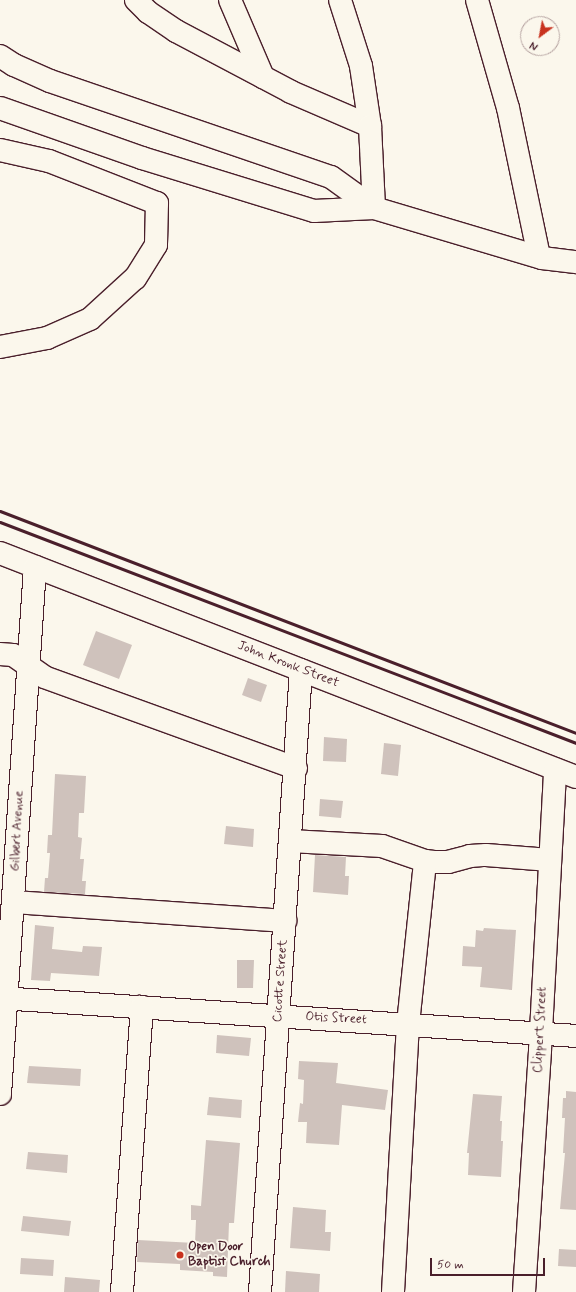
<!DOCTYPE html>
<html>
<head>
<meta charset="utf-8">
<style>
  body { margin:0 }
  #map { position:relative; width:576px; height:1292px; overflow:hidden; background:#fbf7ec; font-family:Mynerve,sans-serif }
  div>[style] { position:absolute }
  .building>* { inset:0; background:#cfc2bc }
  .roads { filter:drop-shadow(1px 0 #4a1f2b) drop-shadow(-1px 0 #4a1f2b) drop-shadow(0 1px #4a1f2b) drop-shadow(0 -1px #4a1f2b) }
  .minor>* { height:22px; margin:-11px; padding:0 11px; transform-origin:11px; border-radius:11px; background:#fbf7ec }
  .rail>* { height:3px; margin:-1.5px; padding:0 1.5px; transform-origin:1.5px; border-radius:1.5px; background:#4a1f2b }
  .dots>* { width:11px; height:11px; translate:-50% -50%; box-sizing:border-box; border:2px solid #fbf7ec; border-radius:50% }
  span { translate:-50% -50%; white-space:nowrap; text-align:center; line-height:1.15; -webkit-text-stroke:3.5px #fbf7ec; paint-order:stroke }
  .street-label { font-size:13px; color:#4a1f2b }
  .poi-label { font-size:13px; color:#4a1f2b; font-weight:700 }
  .left { translate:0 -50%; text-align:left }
  .north { position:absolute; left:520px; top:16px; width:40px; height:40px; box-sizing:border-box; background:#fbf7ec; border:1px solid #b4a19f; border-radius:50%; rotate:212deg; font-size:11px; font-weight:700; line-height:16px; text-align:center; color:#4a1f2b }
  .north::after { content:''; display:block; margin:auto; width:14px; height:18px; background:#c8321e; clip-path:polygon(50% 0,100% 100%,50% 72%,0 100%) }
  .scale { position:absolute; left:430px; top:1258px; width:115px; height:18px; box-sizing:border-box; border:2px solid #4a1f2b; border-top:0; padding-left:5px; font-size:12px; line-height:14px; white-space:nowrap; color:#4a1f2b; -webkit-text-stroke:3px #fbf7ec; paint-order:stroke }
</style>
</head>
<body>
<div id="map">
  <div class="building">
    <div style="clip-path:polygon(96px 631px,132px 645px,119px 679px,83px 665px)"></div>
    <div style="clip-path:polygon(248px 678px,267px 685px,261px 702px,242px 695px)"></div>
    <div style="clip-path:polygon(324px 737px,347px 739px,346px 762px,323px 761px)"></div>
    <div style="clip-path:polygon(384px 743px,401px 745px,398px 776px,381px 774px)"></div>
    <div style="clip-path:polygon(55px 774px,86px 776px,84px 813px,79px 813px,78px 837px,82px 838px,80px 859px,84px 859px,82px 881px,86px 881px,85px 894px,44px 892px,45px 878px,48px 878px,50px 853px,47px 853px,48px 835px,52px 835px)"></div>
    <div style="clip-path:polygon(320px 799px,343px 801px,341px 818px,319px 816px)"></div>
    <div style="clip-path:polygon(226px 826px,254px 829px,253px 847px,224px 844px)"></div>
    <div style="clip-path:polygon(315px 855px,346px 857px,345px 876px,349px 876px,348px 895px,313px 892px)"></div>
    <div style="clip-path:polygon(35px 925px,54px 927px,52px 949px,82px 952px,83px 946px,102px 947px,99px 976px,51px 973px,50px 981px,31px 980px)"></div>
    <div style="clip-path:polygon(484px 928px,516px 930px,512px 990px,480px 987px,482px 967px,462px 966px,463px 946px,475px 947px,476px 930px,483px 931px)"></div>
    <div style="clip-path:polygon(237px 960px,254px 960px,253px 988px,237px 988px)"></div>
    <div style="clip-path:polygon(217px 1035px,251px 1038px,249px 1056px,216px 1053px)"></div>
    <div style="clip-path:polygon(299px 1061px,338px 1063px,336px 1083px,388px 1090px,385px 1110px,342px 1105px,339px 1145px,306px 1143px,307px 1122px,298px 1122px,300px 1103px,303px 1104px,304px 1080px,298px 1079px)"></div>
    <div style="clip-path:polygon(29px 1066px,81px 1069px,80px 1086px,27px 1083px)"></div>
    <div style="clip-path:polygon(566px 1091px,576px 1092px,576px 1210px,560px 1209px,565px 1153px,563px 1153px,565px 1118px,562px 1118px,563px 1098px,566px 1098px)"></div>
    <div style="clip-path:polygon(473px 1094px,502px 1096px,500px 1121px,502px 1121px,501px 1141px,503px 1141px,501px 1177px,468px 1175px,469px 1153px,467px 1153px)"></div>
    <div style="clip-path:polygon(209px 1097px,242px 1100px,241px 1118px,207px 1115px)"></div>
    <div style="clip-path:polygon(206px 1140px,240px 1143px,234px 1223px,229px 1223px,227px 1277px,213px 1276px,213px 1272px,180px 1270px,180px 1264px,137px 1262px,138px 1240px,195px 1243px,196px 1220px,191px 1220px,191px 1205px,201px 1206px)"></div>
    <div style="clip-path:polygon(28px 1152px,68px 1155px,67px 1173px,26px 1169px)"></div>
    <div style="clip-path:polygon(293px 1207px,326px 1210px,325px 1232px,331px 1232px,330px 1251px,290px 1248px)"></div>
    <div style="clip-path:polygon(23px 1216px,71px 1221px,69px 1236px,21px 1231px)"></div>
    <div style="clip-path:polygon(559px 1249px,576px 1250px,576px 1267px,558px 1266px)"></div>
    <div style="clip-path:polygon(21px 1258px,54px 1260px,53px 1276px,20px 1274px)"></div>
    <div style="clip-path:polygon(286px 1271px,320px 1274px,319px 1292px,285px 1292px)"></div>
    <div style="clip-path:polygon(65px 1277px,100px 1280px,99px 1292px,64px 1292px)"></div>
  </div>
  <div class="roads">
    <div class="minor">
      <div style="left:136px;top:0;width:17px;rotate:45deg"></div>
      <div style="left:148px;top:12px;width:34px;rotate:34deg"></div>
      <div style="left:176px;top:31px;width:130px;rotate:27.9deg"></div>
      <div style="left:291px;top:92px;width:86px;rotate:23.3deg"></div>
      <div style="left:230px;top:0;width:84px;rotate:66.8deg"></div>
      <div style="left:340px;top:0;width:69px;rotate:72.3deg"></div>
      <div style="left:361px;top:66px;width:61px;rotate:81.5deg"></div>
      <div style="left:370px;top:126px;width:82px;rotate:87.2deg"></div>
      <div style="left:477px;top:0;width:112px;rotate:74deg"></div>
      <div style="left:508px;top:108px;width:152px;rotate:78.2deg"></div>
      <div style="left:0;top:56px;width:17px;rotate:33deg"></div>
      <div style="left:14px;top:65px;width:39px;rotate:24deg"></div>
      <div style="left:50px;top:81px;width:297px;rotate:18.9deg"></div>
      <div style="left:331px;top:177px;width:53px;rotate:35.8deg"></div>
      <div style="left:374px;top:208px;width:175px;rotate:16.6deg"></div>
      <div style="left:542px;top:258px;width:34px;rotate:7deg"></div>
      <div style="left:0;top:108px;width:151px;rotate:19.4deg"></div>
      <div style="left:142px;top:158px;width:180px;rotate:17.1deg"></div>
      <div style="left:314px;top:211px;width:60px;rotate:-2.9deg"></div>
      <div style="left:0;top:150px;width:50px;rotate:12.7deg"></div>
      <div style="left:49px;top:161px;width:116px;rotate:21.3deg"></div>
      <div style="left:157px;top:203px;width:42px;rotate:91.4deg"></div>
      <div style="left:156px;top:245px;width:39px;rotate:122deg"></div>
      <div style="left:135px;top:278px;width:61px;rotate:137.7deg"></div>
      <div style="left:90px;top:319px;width:47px;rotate:156.2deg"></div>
      <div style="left:47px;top:338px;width:48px;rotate:169.2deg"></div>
      <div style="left:0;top:553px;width:618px;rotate:21.25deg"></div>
      <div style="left:0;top:654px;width:13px;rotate:4deg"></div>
      <div style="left:13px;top:655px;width:38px;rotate:35deg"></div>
      <div style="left:44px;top:677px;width:268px;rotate:19.9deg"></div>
      <div style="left:290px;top:841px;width:92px;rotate:3.1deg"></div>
      <div style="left:382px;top:846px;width:46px;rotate:19.2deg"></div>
      <div style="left:425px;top:861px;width:9px;rotate:6deg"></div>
      <div style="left:434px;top:862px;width:14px"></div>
      <div style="left:448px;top:862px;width:23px;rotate:-15deg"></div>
      <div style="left:470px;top:856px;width:16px;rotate:-4deg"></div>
      <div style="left:486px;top:855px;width:64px;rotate:4.5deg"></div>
      <div style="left:14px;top:902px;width:272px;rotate:4deg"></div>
      <div style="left:0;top:998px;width:577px;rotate:3.77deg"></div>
      <div style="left:0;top:1094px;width:528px;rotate:-86.2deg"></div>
      <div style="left:122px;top:1292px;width:286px;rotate:-86deg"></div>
      <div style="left:260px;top:1292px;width:623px;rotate:-86.23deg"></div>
      <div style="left:393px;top:1292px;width:268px;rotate:-86.8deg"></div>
      <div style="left:408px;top:1024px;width:164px;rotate:-84deg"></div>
      <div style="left:524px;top:1292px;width:243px;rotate:-86.2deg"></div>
      <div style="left:540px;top:1050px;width:281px;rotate:-86.9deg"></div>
    </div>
  </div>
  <div class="rail">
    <div style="left:0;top:511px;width:617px;rotate:21.08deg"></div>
    <div style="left:0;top:522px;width:617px;rotate:20.99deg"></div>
  </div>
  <div class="dots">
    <div style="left:180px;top:1255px;background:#c8321e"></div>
  </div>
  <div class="street-label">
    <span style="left:288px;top:665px;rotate:21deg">John Kronk Street</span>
    <span style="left:18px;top:831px;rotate:-87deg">Gilbert Avenue</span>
    <span style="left:281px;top:981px;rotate:-86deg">Cicotte Street</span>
    <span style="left:336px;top:1019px;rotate:3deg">Otis Street</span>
    <span style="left:541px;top:1030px;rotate:-87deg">Clippert Street</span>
  </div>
  <div class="poi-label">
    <span class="left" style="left:188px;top:1255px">Open Door<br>Baptist Church</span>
  </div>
  <div class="north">N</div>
  <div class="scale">50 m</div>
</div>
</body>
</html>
